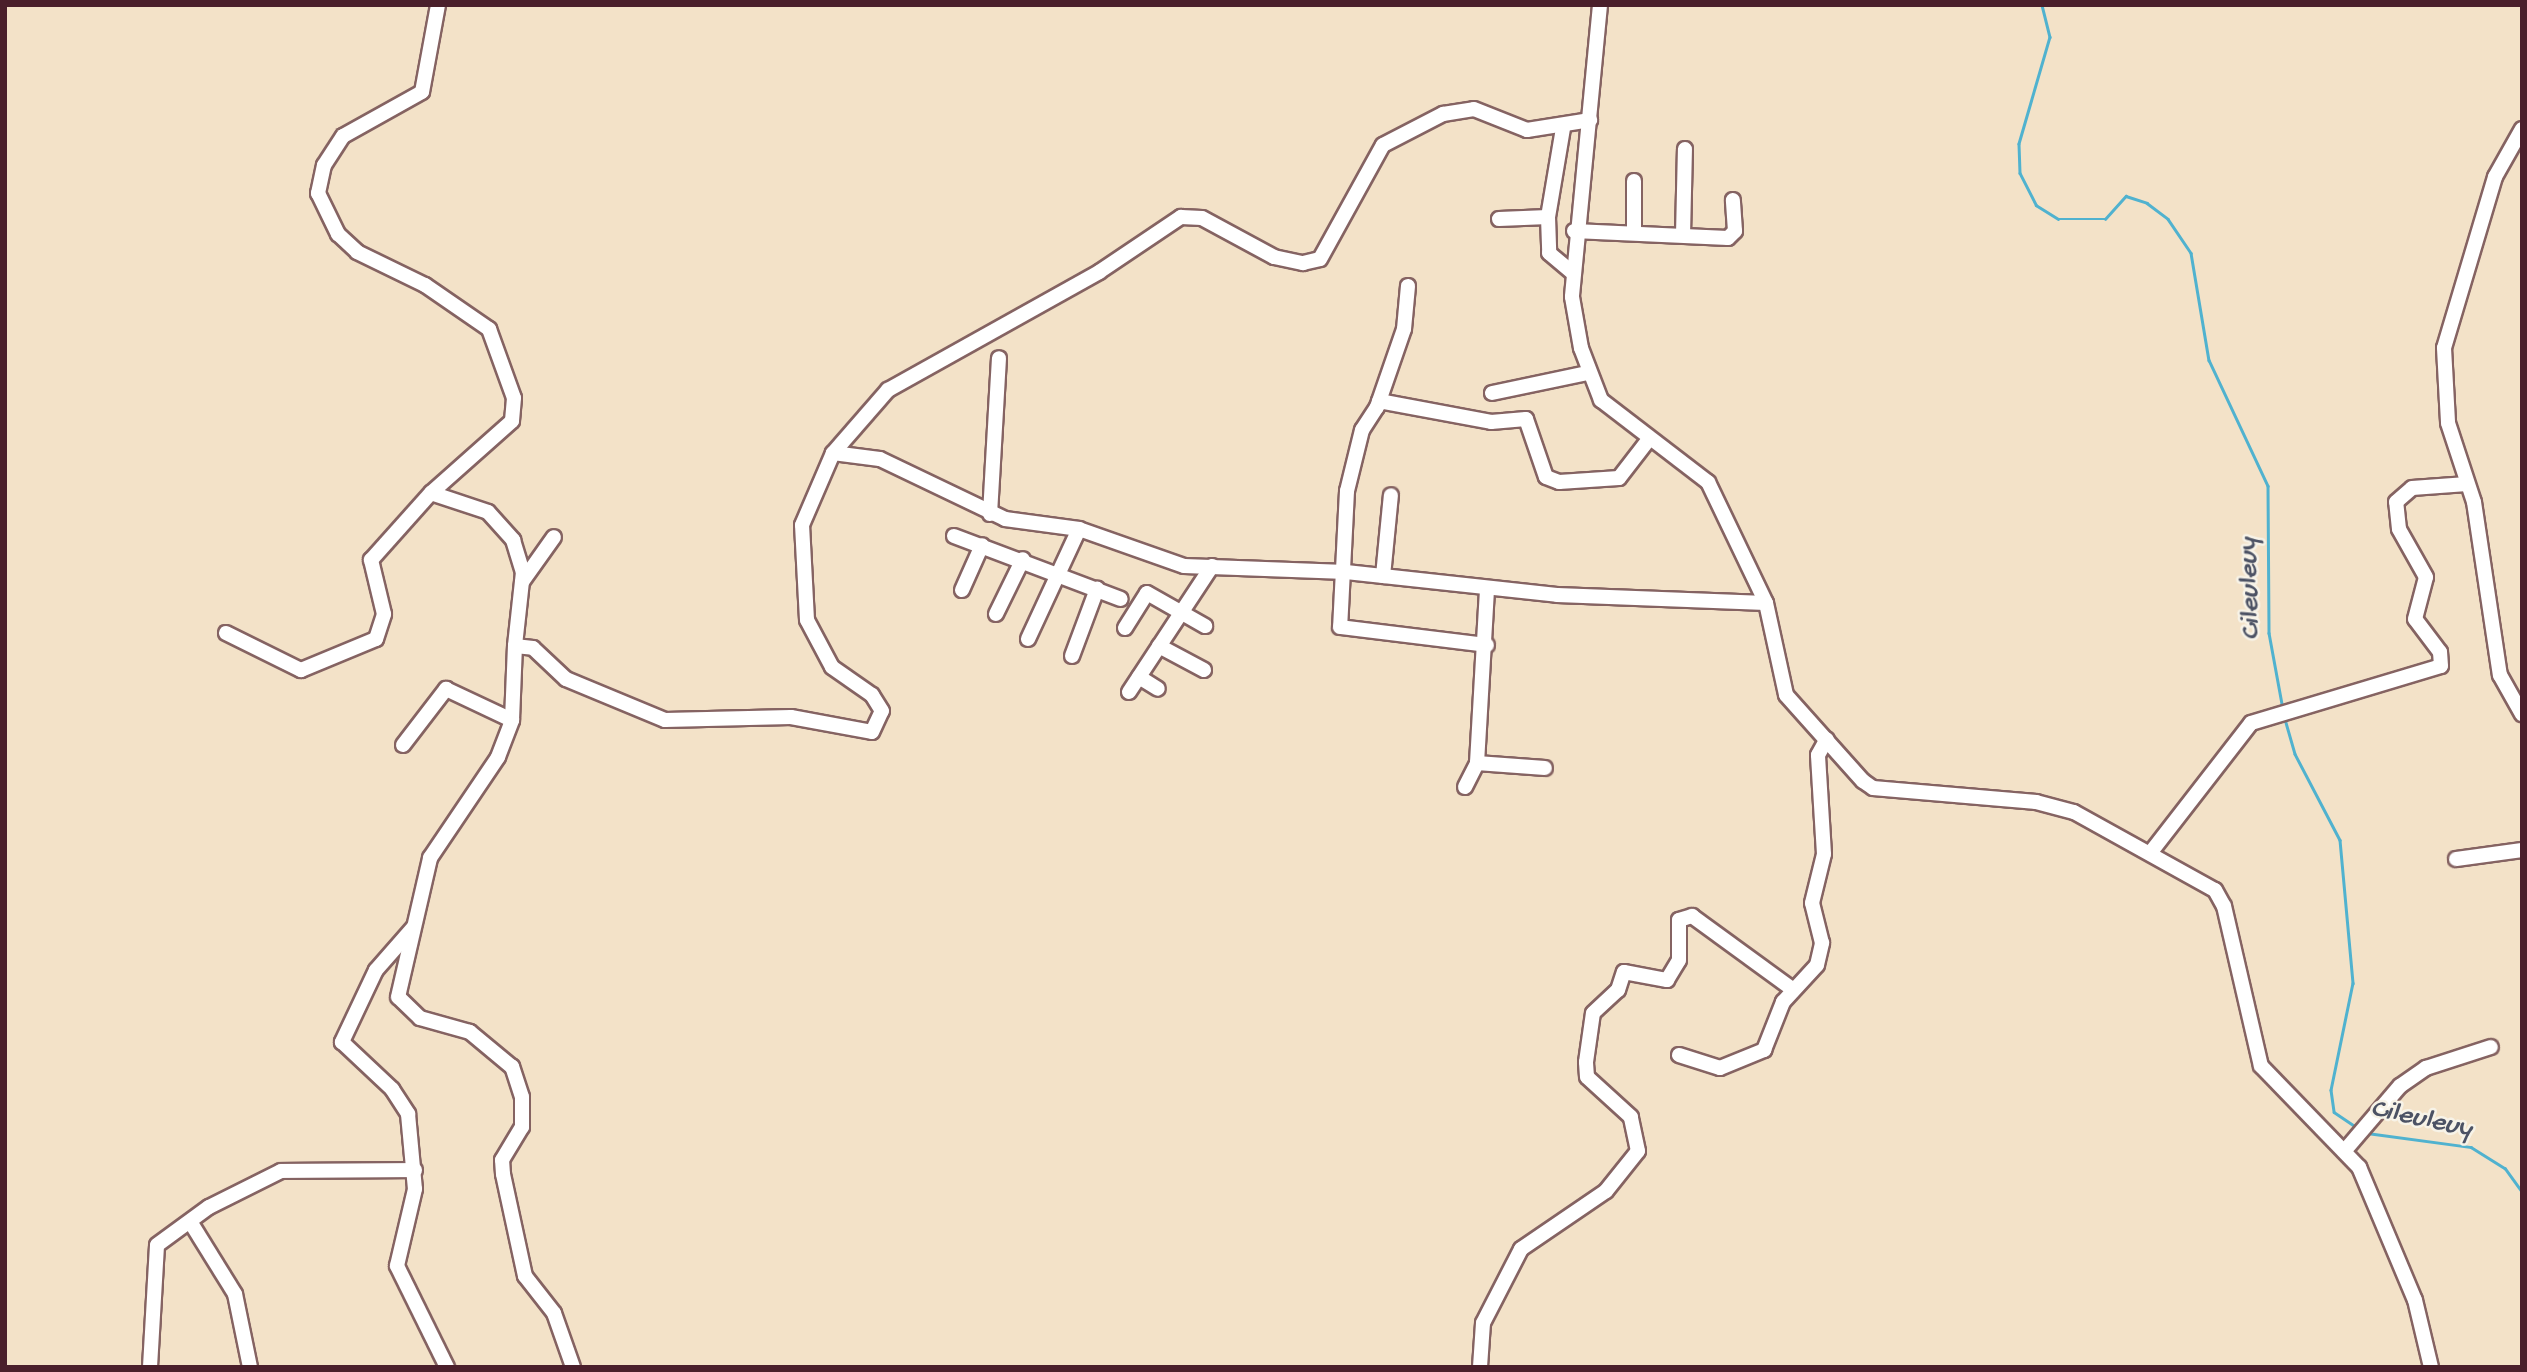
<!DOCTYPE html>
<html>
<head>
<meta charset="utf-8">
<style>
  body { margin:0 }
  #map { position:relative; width:2527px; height:1372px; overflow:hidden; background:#f3e2c8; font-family:"Gochi Hand",sans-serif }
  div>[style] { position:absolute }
  .stream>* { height:2.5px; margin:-1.25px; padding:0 1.25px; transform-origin:1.25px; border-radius:1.25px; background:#50b2cf }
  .roads { filter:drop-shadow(2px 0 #856362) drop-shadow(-2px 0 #856362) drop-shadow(0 2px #856362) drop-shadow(0 -2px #856362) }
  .minor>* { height:14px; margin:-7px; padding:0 7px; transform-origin:7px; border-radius:7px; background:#fff }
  span { translate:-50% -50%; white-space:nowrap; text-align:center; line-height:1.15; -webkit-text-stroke:5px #f7f3e8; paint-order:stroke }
  .water-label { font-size:28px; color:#4c5264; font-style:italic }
  .frame { position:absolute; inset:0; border:7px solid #4a1f2b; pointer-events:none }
</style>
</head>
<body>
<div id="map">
  <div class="stream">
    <div style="left:2042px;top:5px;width:33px;rotate:76deg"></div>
    <div style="left:2050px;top:37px;width:111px;rotate:106.2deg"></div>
    <div style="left:2019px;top:144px;width:29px;rotate:88deg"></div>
    <div style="left:2020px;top:173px;width:36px;rotate:63deg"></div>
    <div style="left:2036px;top:205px;width:26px;rotate:32deg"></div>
    <div style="left:2058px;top:219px;width:47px"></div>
    <div style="left:2105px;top:219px;width:31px;rotate:-48deg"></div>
    <div style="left:2126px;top:196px;width:22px;rotate:18deg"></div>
    <div style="left:2147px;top:203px;width:26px;rotate:37deg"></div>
    <div style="left:2168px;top:219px;width:41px;rotate:55.9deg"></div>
    <div style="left:2191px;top:253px;width:109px;rotate:80.5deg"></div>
    <div style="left:2209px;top:360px;width:139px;rotate:64.9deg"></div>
    <div style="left:2268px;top:486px;width:147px;rotate:89.6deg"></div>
    <div style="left:2269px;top:633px;width:77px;rotate:79.6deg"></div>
    <div style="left:2285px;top:719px;width:36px;rotate:74deg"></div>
    <div style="left:2295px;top:754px;width:97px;rotate:62.4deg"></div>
    <div style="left:2340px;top:840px;width:144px;rotate:84.8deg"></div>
    <div style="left:2353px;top:983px;width:109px;rotate:101.6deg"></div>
    <div style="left:2331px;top:1090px;width:22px;rotate:82deg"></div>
    <div style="left:2334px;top:1112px;width:29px;rotate:34deg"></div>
    <div style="left:2367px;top:1133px;width:105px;rotate:7.7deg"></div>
    <div style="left:2471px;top:1147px;width:40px;rotate:32deg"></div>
    <div style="left:2505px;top:1168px;width:29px;rotate:54deg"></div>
  </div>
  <div class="roads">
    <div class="minor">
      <div style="left:438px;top:5px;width:88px;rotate:100.4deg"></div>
      <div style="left:422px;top:92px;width:90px;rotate:150.9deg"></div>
      <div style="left:343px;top:136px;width:35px;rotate:123deg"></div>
      <div style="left:324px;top:165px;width:29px;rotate:102deg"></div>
      <div style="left:318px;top:193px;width:46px;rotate:64deg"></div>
      <div style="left:338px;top:234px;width:26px;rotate:43deg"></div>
      <div style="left:357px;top:252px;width:76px;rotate:25.9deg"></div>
      <div style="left:425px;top:285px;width:78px;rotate:34.5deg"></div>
      <div style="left:489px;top:329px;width:73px;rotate:70.1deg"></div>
      <div style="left:514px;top:398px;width:23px;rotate:95deg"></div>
      <div style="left:512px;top:421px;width:108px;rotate:138.4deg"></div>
      <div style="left:431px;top:493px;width:60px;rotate:18.4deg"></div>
      <div style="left:488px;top:512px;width:38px;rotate:48deg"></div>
      <div style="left:513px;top:540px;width:34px;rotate:73deg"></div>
      <div style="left:523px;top:572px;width:74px;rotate:96.2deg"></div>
      <div style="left:1600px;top:5px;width:293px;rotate:95.5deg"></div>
      <div style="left:1572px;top:297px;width:52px;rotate:80deg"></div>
      <div style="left:1581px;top:348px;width:56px;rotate:69deg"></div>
      <div style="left:1601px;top:400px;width:135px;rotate:37.5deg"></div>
      <div style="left:1708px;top:482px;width:134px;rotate:64.4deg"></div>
      <div style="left:1766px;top:603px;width:94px;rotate:77.7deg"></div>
      <div style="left:1786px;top:695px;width:115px;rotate:48.2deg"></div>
      <div style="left:1863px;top:781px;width:12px;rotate:35deg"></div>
      <div style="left:1873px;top:788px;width:164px;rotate:4.9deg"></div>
      <div style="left:2036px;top:802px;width:39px;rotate:15deg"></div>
      <div style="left:2074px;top:812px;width:161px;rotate:29deg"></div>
      <div style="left:2215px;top:890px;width:18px;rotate:61deg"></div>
      <div style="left:2224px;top:906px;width:164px;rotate:77deg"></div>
      <div style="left:2261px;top:1066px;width:141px;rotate:45.9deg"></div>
      <div style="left:2359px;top:1167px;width:144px;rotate:67.2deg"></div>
      <div style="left:2415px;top:1300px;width:69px;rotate:76.6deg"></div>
      <div style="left:2522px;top:129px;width:55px;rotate:119.4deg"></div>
      <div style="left:2495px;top:177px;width:178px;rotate:106.6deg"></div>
      <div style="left:2444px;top:348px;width:75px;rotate:86.9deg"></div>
      <div style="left:2448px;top:423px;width:83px;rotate:71.8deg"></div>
      <div style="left:2474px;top:502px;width:175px;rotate:81.5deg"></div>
      <div style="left:2500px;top:675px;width:45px;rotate:60.6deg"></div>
      <div style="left:1634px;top:181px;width:51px;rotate:90deg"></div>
      <div style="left:1548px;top:217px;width:36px;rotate:88deg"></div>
      <div style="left:1549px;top:253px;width:31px;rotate:40deg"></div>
      <div style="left:1499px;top:219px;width:49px;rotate:-2.3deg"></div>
      <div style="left:1548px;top:217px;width:90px;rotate:-80.4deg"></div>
      <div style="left:1574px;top:231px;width:154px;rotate:2.6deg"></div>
      <div style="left:1728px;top:238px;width:10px;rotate:-45deg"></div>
      <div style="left:1735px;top:231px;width:31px;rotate:-94deg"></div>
      <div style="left:1683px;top:235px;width:86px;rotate:-88.7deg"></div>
      <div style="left:1408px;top:286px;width:43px;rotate:95.3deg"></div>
      <div style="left:1404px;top:329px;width:83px;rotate:109.1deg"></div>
      <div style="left:1377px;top:407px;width:27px;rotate:123deg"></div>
      <div style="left:1362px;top:430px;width:63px;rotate:103.8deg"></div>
      <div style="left:1347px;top:491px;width:136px;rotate:92.9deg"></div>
      <div style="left:1340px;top:627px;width:148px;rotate:7deg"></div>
      <div style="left:1492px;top:393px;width:98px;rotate:-11.8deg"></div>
      <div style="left:1379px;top:401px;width:114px;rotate:10.6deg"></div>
      <div style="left:1491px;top:422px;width:35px;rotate:-5deg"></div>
      <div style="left:1526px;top:419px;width:61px;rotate:71deg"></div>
      <div style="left:1546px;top:477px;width:14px;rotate:21deg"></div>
      <div style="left:1559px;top:482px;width:60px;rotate:-3.8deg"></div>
      <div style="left:1619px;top:478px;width:49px;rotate:-52.4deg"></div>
      <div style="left:833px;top:453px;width:47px;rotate:7.3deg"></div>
      <div style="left:880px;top:459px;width:139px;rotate:25.6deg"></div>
      <div style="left:1005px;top:519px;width:75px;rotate:7.7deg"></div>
      <div style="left:1079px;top:529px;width:111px;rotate:19.4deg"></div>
      <div style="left:1184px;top:566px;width:162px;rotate:2.1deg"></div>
      <div style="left:1346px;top:572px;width:212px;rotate:6.2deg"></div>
      <div style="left:1557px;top:595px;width:209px;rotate:2.2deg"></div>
      <div style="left:990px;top:514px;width:156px;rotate:-86.7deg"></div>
      <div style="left:954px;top:536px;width:178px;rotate:20.7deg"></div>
      <div style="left:1383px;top:576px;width:81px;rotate:-84.4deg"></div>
      <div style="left:522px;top:582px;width:55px;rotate:-54.6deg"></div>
      <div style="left:962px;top:590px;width:49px;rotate:-66deg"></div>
      <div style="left:996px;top:614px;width:61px;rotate:-63.9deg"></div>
      <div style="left:1125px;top:628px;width:41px;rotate:-57.8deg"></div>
      <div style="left:1147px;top:593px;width:67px;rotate:29.6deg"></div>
      <div style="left:226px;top:633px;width:84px;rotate:26.3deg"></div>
      <div style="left:301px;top:670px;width:81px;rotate:-22.5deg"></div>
      <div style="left:376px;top:639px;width:26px;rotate:-72deg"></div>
      <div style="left:384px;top:614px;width:56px;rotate:-103.5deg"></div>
      <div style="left:371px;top:560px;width:90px;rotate:-48.2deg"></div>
      <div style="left:1028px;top:639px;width:121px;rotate:-65.1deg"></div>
      <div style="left:1159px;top:646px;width:51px;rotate:28.1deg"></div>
      <div style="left:1072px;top:656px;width:72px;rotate:-69.5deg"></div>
      <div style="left:1139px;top:677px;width:22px;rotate:32deg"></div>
      <div style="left:1129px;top:692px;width:151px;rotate:-56.6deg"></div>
      <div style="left:403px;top:745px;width:71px;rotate:-52.5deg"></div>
      <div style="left:446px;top:689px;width:73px;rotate:25.2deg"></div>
      <div style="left:1477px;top:763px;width:174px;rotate:-86.7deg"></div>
      <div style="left:1465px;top:787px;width:27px;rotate:-63deg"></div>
      <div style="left:1477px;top:763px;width:68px;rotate:4.2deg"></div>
      <div style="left:2151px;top:852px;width:163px;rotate:-52.2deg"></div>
      <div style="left:2251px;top:723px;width:198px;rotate:-16.7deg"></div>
      <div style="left:2441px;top:666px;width:14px;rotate:-94deg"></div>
      <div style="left:2440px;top:652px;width:41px;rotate:-127.1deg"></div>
      <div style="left:2415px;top:619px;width:43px;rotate:-75.3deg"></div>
      <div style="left:2426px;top:577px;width:55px;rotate:-119.4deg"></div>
      <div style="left:2399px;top:529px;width:27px;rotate:-96deg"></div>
      <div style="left:2396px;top:502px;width:21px;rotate:-41deg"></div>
      <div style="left:2412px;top:488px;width:55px;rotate:-4.2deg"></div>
      <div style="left:2456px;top:859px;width:67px;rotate:-7.8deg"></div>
      <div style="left:413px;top:928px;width:56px;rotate:131.4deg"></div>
      <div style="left:376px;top:970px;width:80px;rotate:115.3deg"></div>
      <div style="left:342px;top:1042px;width:69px;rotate:43.2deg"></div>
      <div style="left:392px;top:1089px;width:30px;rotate:57deg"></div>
      <div style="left:408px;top:1114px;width:75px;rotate:84.7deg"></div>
      <div style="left:415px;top:1189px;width:79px;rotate:103.2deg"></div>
      <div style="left:397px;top:1266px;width:113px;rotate:63.7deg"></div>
      <div style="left:1679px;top:1055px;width:43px;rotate:17.6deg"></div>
      <div style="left:1720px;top:1068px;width:48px;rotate:-22.2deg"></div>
      <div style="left:1764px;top:1050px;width:52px;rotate:-68.4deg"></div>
      <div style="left:1783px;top:1002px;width:50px;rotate:-47.4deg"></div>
      <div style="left:1817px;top:965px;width:23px;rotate:-77deg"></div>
      <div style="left:1822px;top:943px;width:41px;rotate:-104deg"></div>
      <div style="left:1812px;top:903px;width:50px;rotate:-76.2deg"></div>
      <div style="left:1824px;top:854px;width:99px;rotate:-93.5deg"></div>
      <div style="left:1818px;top:755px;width:18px;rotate:-61deg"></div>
      <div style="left:2347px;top:1148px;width:82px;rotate:-49.5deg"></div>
      <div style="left:2400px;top:1086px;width:32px;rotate:-35deg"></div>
      <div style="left:2426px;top:1068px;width:68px;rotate:-17.9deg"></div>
      <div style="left:191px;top:1223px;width:84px;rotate:58.2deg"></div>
      <div style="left:235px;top:1294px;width:75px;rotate:78.4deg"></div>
      <div style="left:150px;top:1367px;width:122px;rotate:-86.7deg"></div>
      <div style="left:157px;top:1245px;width:64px;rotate:-36.2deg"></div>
      <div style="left:209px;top:1207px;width:80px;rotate:-26.6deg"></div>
      <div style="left:281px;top:1171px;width:134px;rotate:-0.4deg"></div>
      <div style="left:573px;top:1367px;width:57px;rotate:-109.4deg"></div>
      <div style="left:554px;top:1313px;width:47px;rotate:-128.1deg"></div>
      <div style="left:525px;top:1276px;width:104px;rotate:-102.2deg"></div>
      <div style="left:503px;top:1174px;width:14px;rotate:-94deg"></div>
      <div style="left:502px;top:1160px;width:39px;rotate:-59deg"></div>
      <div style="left:522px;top:1127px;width:30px;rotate:-90deg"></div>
      <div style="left:522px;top:1097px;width:32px;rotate:-108deg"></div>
      <div style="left:512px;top:1067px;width:55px;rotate:-140.2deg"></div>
      <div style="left:470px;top:1032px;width:52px;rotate:-164.4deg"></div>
      <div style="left:420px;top:1018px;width:30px;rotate:-136deg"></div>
      <div style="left:398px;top:997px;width:143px;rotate:-77deg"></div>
      <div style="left:430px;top:858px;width:122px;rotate:-56deg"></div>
      <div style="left:498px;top:757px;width:40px;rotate:-69deg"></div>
      <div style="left:512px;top:720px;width:74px;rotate:-87.7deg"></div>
      <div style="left:515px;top:646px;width:18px;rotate:6deg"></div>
      <div style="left:533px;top:648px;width:45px;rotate:43.2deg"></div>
      <div style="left:566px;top:679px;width:107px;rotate:22.5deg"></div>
      <div style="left:665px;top:720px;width:126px;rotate:-1.4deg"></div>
      <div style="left:791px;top:717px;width:82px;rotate:10.5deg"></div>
      <div style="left:872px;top:732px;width:23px;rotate:-65deg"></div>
      <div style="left:882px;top:711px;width:19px;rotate:-122deg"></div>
      <div style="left:872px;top:695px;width:49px;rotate:-145deg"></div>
      <div style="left:832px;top:667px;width:53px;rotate:-118deg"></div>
      <div style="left:807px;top:620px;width:95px;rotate:-93deg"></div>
      <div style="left:802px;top:525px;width:78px;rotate:-66.7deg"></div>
      <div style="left:833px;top:453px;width:84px;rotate:-48.9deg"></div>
      <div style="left:888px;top:390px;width:242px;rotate:-29.2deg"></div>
      <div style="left:1099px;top:272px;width:99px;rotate:-33.9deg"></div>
      <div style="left:1181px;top:217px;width:21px;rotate:3deg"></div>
      <div style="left:1202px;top:218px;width:82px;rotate:28.4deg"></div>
      <div style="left:1274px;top:257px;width:30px;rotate:12deg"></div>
      <div style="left:1303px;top:263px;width:17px;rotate:-13deg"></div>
      <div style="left:1320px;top:259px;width:130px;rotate:-61.1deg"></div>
      <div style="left:1383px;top:145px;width:68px;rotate:-27.3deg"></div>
      <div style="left:1443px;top:114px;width:31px;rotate:-9deg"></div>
      <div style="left:1474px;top:109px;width:57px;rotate:21.6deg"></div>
      <div style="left:1527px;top:130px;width:64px;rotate:-9deg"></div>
      <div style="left:1480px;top:1367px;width:44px;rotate:-86.1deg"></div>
      <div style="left:1483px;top:1323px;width:83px;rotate:-62.8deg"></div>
      <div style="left:1521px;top:1249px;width:103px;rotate:-34.3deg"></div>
      <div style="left:1606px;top:1191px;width:51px;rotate:-51.3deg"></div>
      <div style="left:1638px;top:1151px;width:35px;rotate:-102deg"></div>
      <div style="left:1631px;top:1117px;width:59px;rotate:-137.7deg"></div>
      <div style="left:1587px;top:1077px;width:15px;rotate:-94deg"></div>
      <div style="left:1586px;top:1062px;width:49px;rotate:-81.9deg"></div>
      <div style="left:1593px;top:1013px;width:34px;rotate:-43deg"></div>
      <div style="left:1618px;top:990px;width:19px;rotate:-72deg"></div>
      <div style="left:1624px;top:972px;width:44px;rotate:10.5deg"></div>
      <div style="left:1667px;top:980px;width:23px;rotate:-59deg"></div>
      <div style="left:1679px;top:960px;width:40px;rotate:-90deg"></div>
      <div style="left:1679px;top:920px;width:14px;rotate:-17deg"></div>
      <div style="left:1692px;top:916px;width:124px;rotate:36.1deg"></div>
    </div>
  </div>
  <div class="water-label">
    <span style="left:2251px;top:589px;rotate:-92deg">Cileuleuy</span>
    <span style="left:2421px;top:1120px;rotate:12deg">Cileuleuy</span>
  </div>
  <div class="frame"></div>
</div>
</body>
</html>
